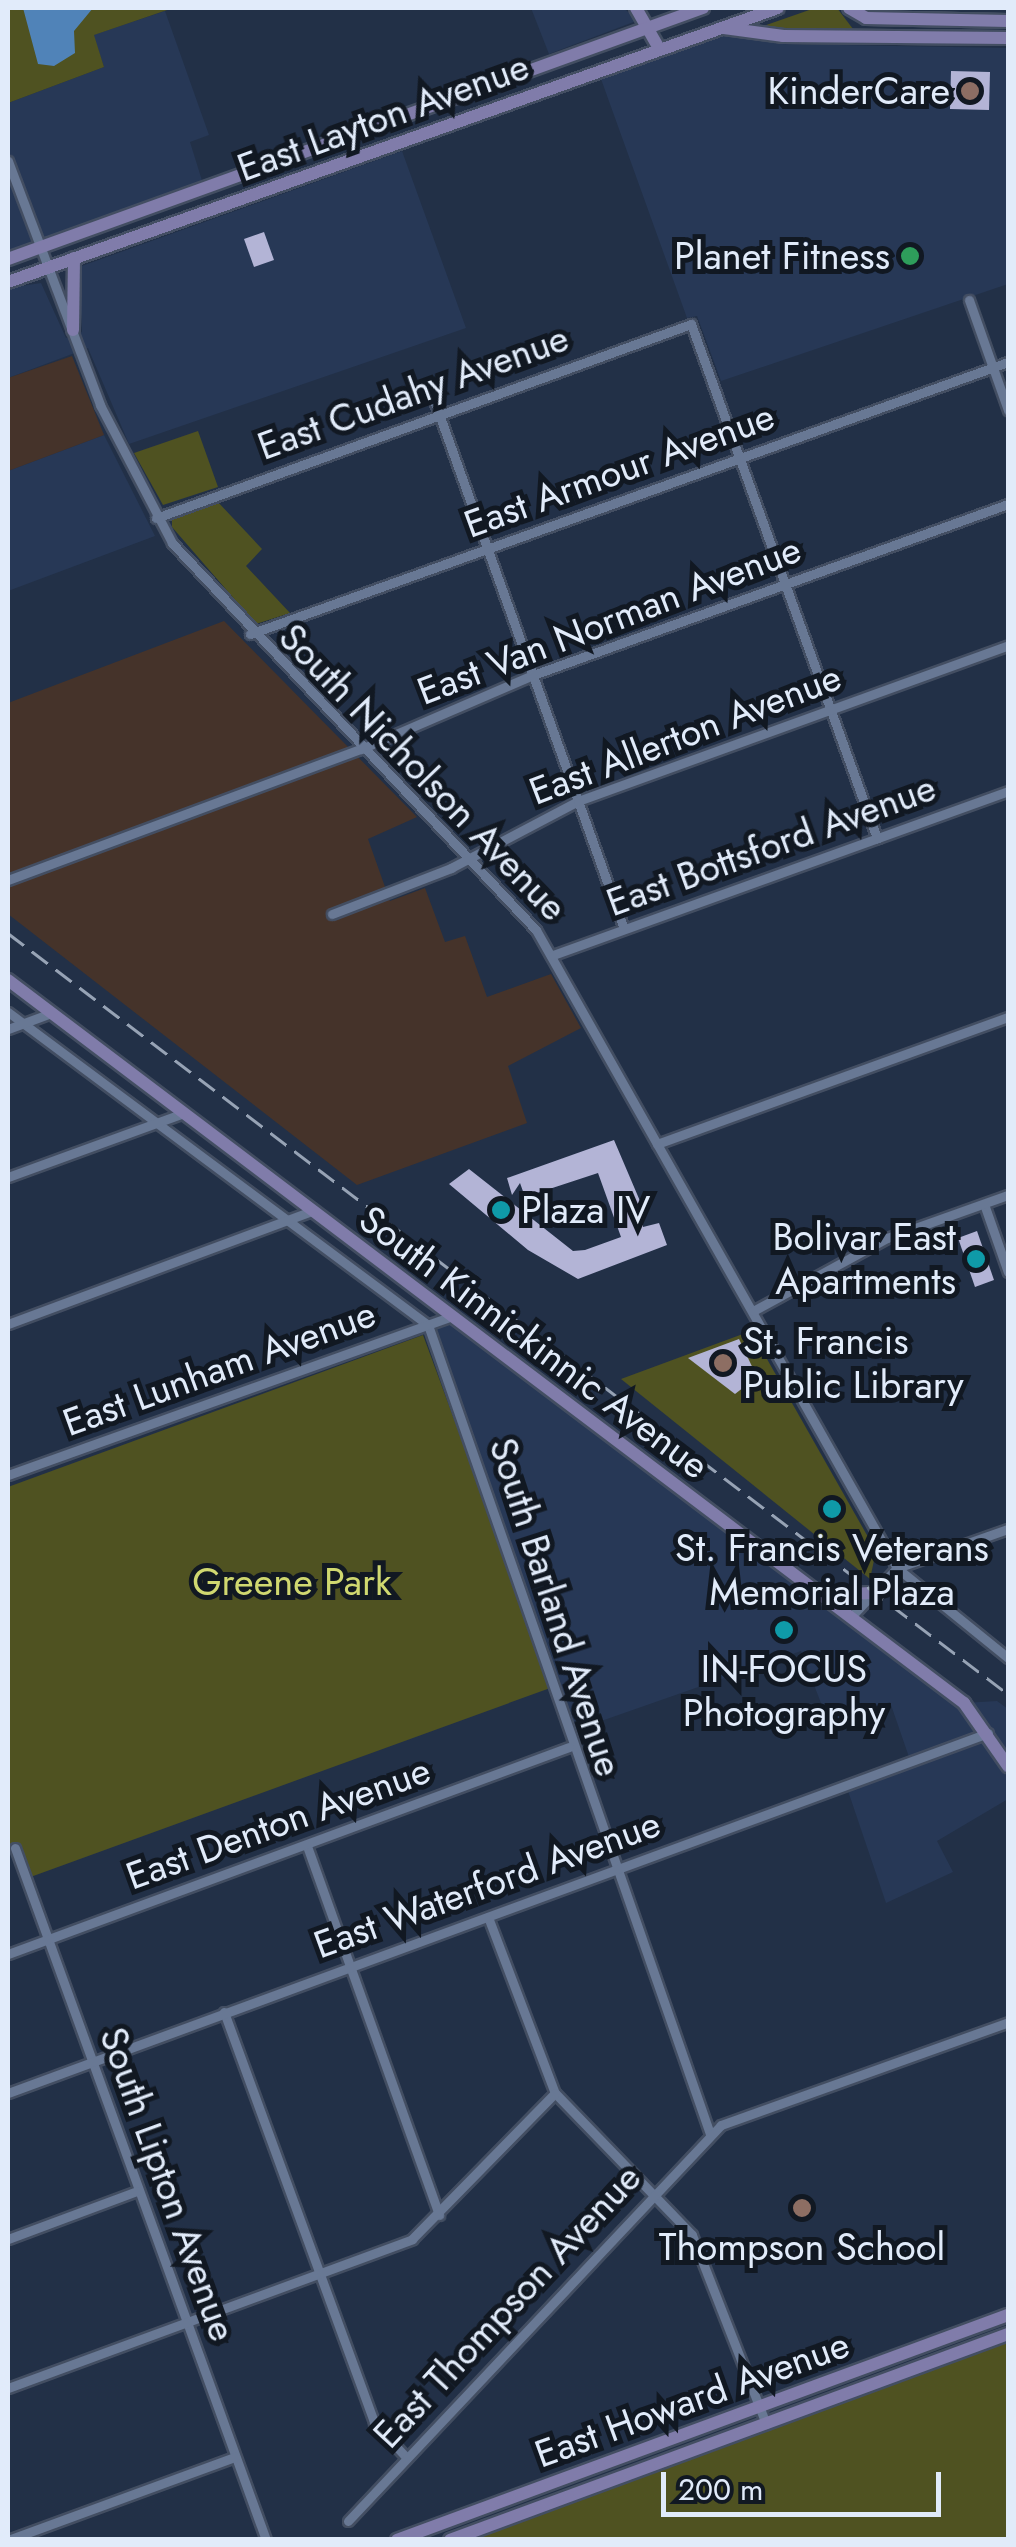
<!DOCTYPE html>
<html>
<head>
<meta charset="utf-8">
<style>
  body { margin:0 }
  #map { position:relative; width:1016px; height:2547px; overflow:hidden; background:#223047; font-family:Jost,sans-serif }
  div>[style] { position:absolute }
  .built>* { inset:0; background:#273856 }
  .industrial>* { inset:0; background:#45332a }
  .green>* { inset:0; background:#4f5221 }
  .water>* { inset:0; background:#5083b8 }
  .building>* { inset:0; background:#b3b4d6 }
  .roads { filter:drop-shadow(2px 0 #434e62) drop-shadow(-2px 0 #434e62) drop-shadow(0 2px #434e62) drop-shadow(0 -2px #434e62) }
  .street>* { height:9px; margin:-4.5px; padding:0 4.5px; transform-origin:4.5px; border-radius:4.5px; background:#687894 }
  .secondary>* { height:12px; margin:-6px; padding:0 6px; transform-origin:6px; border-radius:6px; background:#807caa }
  .rail>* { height:2.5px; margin-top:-1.25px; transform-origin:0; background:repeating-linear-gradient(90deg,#97a3b5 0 20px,transparent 0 30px) }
  .dots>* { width:28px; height:28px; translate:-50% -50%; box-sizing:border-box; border:5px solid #111822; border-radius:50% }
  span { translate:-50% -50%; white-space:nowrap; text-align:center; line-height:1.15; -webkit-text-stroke:10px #111822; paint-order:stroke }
  .poi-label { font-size:38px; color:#e1ebfa }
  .right { translate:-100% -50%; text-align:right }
  .left { translate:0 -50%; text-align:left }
  .street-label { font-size:38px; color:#e1ebfa }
  .park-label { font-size:38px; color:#d0d870 }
  .frame { position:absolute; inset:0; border:10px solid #e1ebfa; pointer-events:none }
  .scale { position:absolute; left:661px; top:2472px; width:280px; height:45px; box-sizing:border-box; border:5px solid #e1ebfa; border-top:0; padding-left:12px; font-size:30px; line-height:35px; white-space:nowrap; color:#e1ebfa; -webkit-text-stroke:8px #111822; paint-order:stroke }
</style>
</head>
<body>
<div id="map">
  <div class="built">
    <div style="clip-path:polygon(531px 8px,623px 8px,639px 20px,549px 54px)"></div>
    <div style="clip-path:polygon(165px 11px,209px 135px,190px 142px,204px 187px,8px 259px,8px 103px,104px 67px,93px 35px)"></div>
    <div style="clip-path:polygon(726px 35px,781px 44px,1008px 48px,1008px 284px,721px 381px,697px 316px,687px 318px,601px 79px)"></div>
    <div style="clip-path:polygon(402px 151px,466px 328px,129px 444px,88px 348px,8px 378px,8px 288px,41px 283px,66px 338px,82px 332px,79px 267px)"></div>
    <div style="clip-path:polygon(104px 435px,155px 536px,8px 591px,8px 471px)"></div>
    <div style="clip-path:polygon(450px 1317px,964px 1703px,997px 1701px,1008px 1709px,1008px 1799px,937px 1841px,953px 1872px,886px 1903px,846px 1785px,909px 1757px,890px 1702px,829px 1724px,801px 1651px,567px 1733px,428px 1325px)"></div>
  </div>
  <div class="industrial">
    <div style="clip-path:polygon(72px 356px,104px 435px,8px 471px,8px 378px)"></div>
    <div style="clip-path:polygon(224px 621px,417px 817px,368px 839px,390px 901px,425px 888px,445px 942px,465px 936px,487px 997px,551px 974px,581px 1028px,508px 1066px,527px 1123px,357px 1185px,8px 914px,8px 703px)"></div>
  </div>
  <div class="green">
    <div style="clip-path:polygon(8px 8px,173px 8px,94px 35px,104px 67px,8px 103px)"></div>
    <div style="clip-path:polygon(815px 8px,837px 8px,853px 29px,758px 28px)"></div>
    <div style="clip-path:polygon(198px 431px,218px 487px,163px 505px,134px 453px)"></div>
    <div style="clip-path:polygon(217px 501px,262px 549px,246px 566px,290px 613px,256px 624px,172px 527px,172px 518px)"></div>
    <div style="clip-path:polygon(751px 1331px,876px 1551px,870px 1579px,621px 1379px)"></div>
    <div style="clip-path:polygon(423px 1335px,553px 1687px,25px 1879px,8px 1848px,8px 1487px)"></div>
    <div style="clip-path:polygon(1008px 2342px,1008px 2539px,468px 2539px)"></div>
  </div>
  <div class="water">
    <div style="clip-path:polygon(93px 8px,74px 31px,75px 53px,54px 66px,38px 64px,23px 8px)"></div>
  </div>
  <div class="building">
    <div style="clip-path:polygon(951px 71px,990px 72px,989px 110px,950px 109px)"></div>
    <div style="clip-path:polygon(264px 232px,274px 260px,254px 267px,244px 239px)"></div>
    <div style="clip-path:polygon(614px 1140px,640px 1201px,643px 1227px,659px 1223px,667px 1245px,578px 1279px,528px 1250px,449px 1184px,469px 1169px,573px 1251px,585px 1250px,621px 1237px,598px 1173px,525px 1197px,520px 1183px,512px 1195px,507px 1178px)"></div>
    <div style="clip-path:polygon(977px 1231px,994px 1280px,975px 1287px,958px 1238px)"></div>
    <div style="clip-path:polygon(739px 1339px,757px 1377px,735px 1394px,688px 1358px)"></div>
  </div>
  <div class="roads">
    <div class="street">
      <div style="left:8px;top:161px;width:261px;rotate:69.3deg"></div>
      <div style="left:100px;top:405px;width:156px;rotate:62.4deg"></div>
      <div style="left:172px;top:543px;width:531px;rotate:46.75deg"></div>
      <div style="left:536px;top:930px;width:733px;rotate:60.5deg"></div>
      <div style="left:897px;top:1568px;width:143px;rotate:39deg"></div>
      <div style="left:969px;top:300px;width:117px;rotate:70.5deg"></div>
      <div style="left:434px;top:400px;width:562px;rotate:70.24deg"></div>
      <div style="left:156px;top:518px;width:569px;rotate:-19.93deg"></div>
      <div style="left:691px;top:324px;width:547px;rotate:70.11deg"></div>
      <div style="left:250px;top:634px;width:805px;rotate:-19.74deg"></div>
      <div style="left:8px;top:880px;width:377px;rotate:-20.4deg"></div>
      <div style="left:361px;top:749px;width:187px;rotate:-23.3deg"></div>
      <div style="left:533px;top:675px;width:505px;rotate:-19.8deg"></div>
      <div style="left:332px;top:914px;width:128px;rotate:-21.1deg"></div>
      <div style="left:451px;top:868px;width:144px;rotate:-27.8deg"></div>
      <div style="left:578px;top:801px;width:457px;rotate:-19.9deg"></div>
      <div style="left:553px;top:955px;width:484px;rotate:-19.8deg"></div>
      <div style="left:8px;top:1012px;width:524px;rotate:36.69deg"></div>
      <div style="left:428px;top:1325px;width:857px;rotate:70.78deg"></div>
      <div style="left:8px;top:1029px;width:46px;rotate:-20.4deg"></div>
      <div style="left:657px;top:1144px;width:373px;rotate:-19.9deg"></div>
      <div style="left:8px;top:1177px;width:187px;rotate:-20deg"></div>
      <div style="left:984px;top:1204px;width:72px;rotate:70.6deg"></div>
      <div style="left:753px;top:1311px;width:153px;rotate:-28.6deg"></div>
      <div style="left:887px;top:1238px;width:128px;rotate:-19.6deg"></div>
      <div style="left:8px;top:1324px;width:324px;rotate:-20.4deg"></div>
      <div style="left:8px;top:1475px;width:469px;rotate:-19.7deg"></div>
      <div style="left:850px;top:1618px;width:69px;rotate:-46.8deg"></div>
      <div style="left:897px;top:1568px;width:118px;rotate:-19.4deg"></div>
      <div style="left:307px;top:1846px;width:392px;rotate:70.3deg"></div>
      <div style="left:15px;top:1848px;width:736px;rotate:70.06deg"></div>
      <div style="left:488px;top:1917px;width:188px;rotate:69.2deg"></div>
      <div style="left:555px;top:2093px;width:197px;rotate:46deg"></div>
      <div style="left:692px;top:2235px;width:203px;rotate:68.6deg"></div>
      <div style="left:8px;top:1954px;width:598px;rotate:-20.25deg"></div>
      <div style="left:224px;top:2012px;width:438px;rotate:69.9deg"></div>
      <div style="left:374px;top:2423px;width:47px;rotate:46.7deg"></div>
      <div style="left:8px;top:2093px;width:1044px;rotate:-20.17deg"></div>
      <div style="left:8px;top:2239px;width:138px;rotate:-20.4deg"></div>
      <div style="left:8px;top:2388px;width:431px;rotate:-20.2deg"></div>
      <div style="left:412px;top:2239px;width:204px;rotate:-45.6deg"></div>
      <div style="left:348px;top:2521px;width:544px;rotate:-46.71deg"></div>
      <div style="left:721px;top:2125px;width:305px;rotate:-19.7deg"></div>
      <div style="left:8px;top:2540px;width:242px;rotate:-20.1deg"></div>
    </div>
    <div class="secondary">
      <div style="left:636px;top:8px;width:48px;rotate:60.3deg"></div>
      <div style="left:849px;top:8px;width:20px;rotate:30deg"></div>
      <div style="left:866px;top:18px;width:142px;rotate:1.2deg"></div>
      <div style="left:724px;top:28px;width:60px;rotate:7.7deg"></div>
      <div style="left:783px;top:36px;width:225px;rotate:0.5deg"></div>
      <div style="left:8px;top:259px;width:739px;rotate:-19.86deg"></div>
      <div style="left:8px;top:282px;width:817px;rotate:-19.59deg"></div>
      <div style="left:73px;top:330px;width:72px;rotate:-89.2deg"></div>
      <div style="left:8px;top:980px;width:1199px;rotate:37.1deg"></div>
      <div style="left:964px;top:1703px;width:77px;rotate:55.1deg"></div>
      <div style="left:818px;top:1596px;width:52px;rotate:-3.3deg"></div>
      <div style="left:397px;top:2540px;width:651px;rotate:-20.22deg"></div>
      <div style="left:450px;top:2540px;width:595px;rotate:-20.26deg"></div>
    </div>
  </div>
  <div class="rail">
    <div style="left:8px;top:933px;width:1257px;rotate:37.27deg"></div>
  </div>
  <div class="dots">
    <div style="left:970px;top:91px;background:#8d6e63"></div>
    <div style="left:910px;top:256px;background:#2e9e5b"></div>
    <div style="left:501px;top:1210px;background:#0f9aa8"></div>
    <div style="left:976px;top:1259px;background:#0f9aa8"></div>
    <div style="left:723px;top:1363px;background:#8d6e63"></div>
    <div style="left:832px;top:1509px;background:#0f9aa8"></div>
    <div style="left:784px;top:1630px;background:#0f9aa8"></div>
    <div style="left:802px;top:2208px;background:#8d6e63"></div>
  </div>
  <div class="poi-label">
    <span class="right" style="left:950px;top:91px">KinderCare</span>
    <span class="right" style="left:890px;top:256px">Planet Fitness</span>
    <span class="left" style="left:521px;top:1210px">Plaza IV</span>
    <span class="right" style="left:956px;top:1259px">Bolivar East<br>Apartments</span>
    <span class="left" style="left:743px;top:1363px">St. Francis<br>Public Library</span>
    <span style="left:832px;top:1570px">St. Francis Veterans<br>Memorial Plaza</span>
    <span style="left:784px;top:1691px">IN-FOCUS<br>Photography</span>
    <span style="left:802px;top:2247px">Thompson School</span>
  </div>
  <div class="street-label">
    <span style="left:383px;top:117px;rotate:-20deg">East Layton Avenue</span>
    <span style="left:413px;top:392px;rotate:-20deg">East Cudahy Avenue</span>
    <span style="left:619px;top:470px;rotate:-20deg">East Armour Avenue</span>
    <span style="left:609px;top:620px;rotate:-21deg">East Van Norman Avenue</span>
    <span style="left:685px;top:734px;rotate:-21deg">East Allerton Avenue</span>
    <span style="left:423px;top:772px;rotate:46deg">South Nicholson Avenue</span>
    <span style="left:771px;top:845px;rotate:-20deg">East Bottsford Avenue</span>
    <span style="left:534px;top:1342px;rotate:37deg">South Kinnickinnic Avenue</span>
    <span style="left:219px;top:1368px;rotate:-20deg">East Lunham Avenue</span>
    <span style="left:556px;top:1607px;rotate:72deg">South Barland Avenue</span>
    <span style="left:278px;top:1823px;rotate:-20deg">East Denton Avenue</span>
    <span style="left:487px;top:1884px;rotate:-20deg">East Waterford Avenue</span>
    <span style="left:168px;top:2184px;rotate:70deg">South Lipton Avenue</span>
    <span style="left:507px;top:2306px;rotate:-47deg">East Thompson Avenue</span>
    <span style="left:692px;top:2399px;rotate:-20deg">East Howard Avenue</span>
  </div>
  <div class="park-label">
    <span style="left:292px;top:1582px">Greene Park</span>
  </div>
  <div class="frame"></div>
  <div class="scale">200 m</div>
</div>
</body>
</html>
